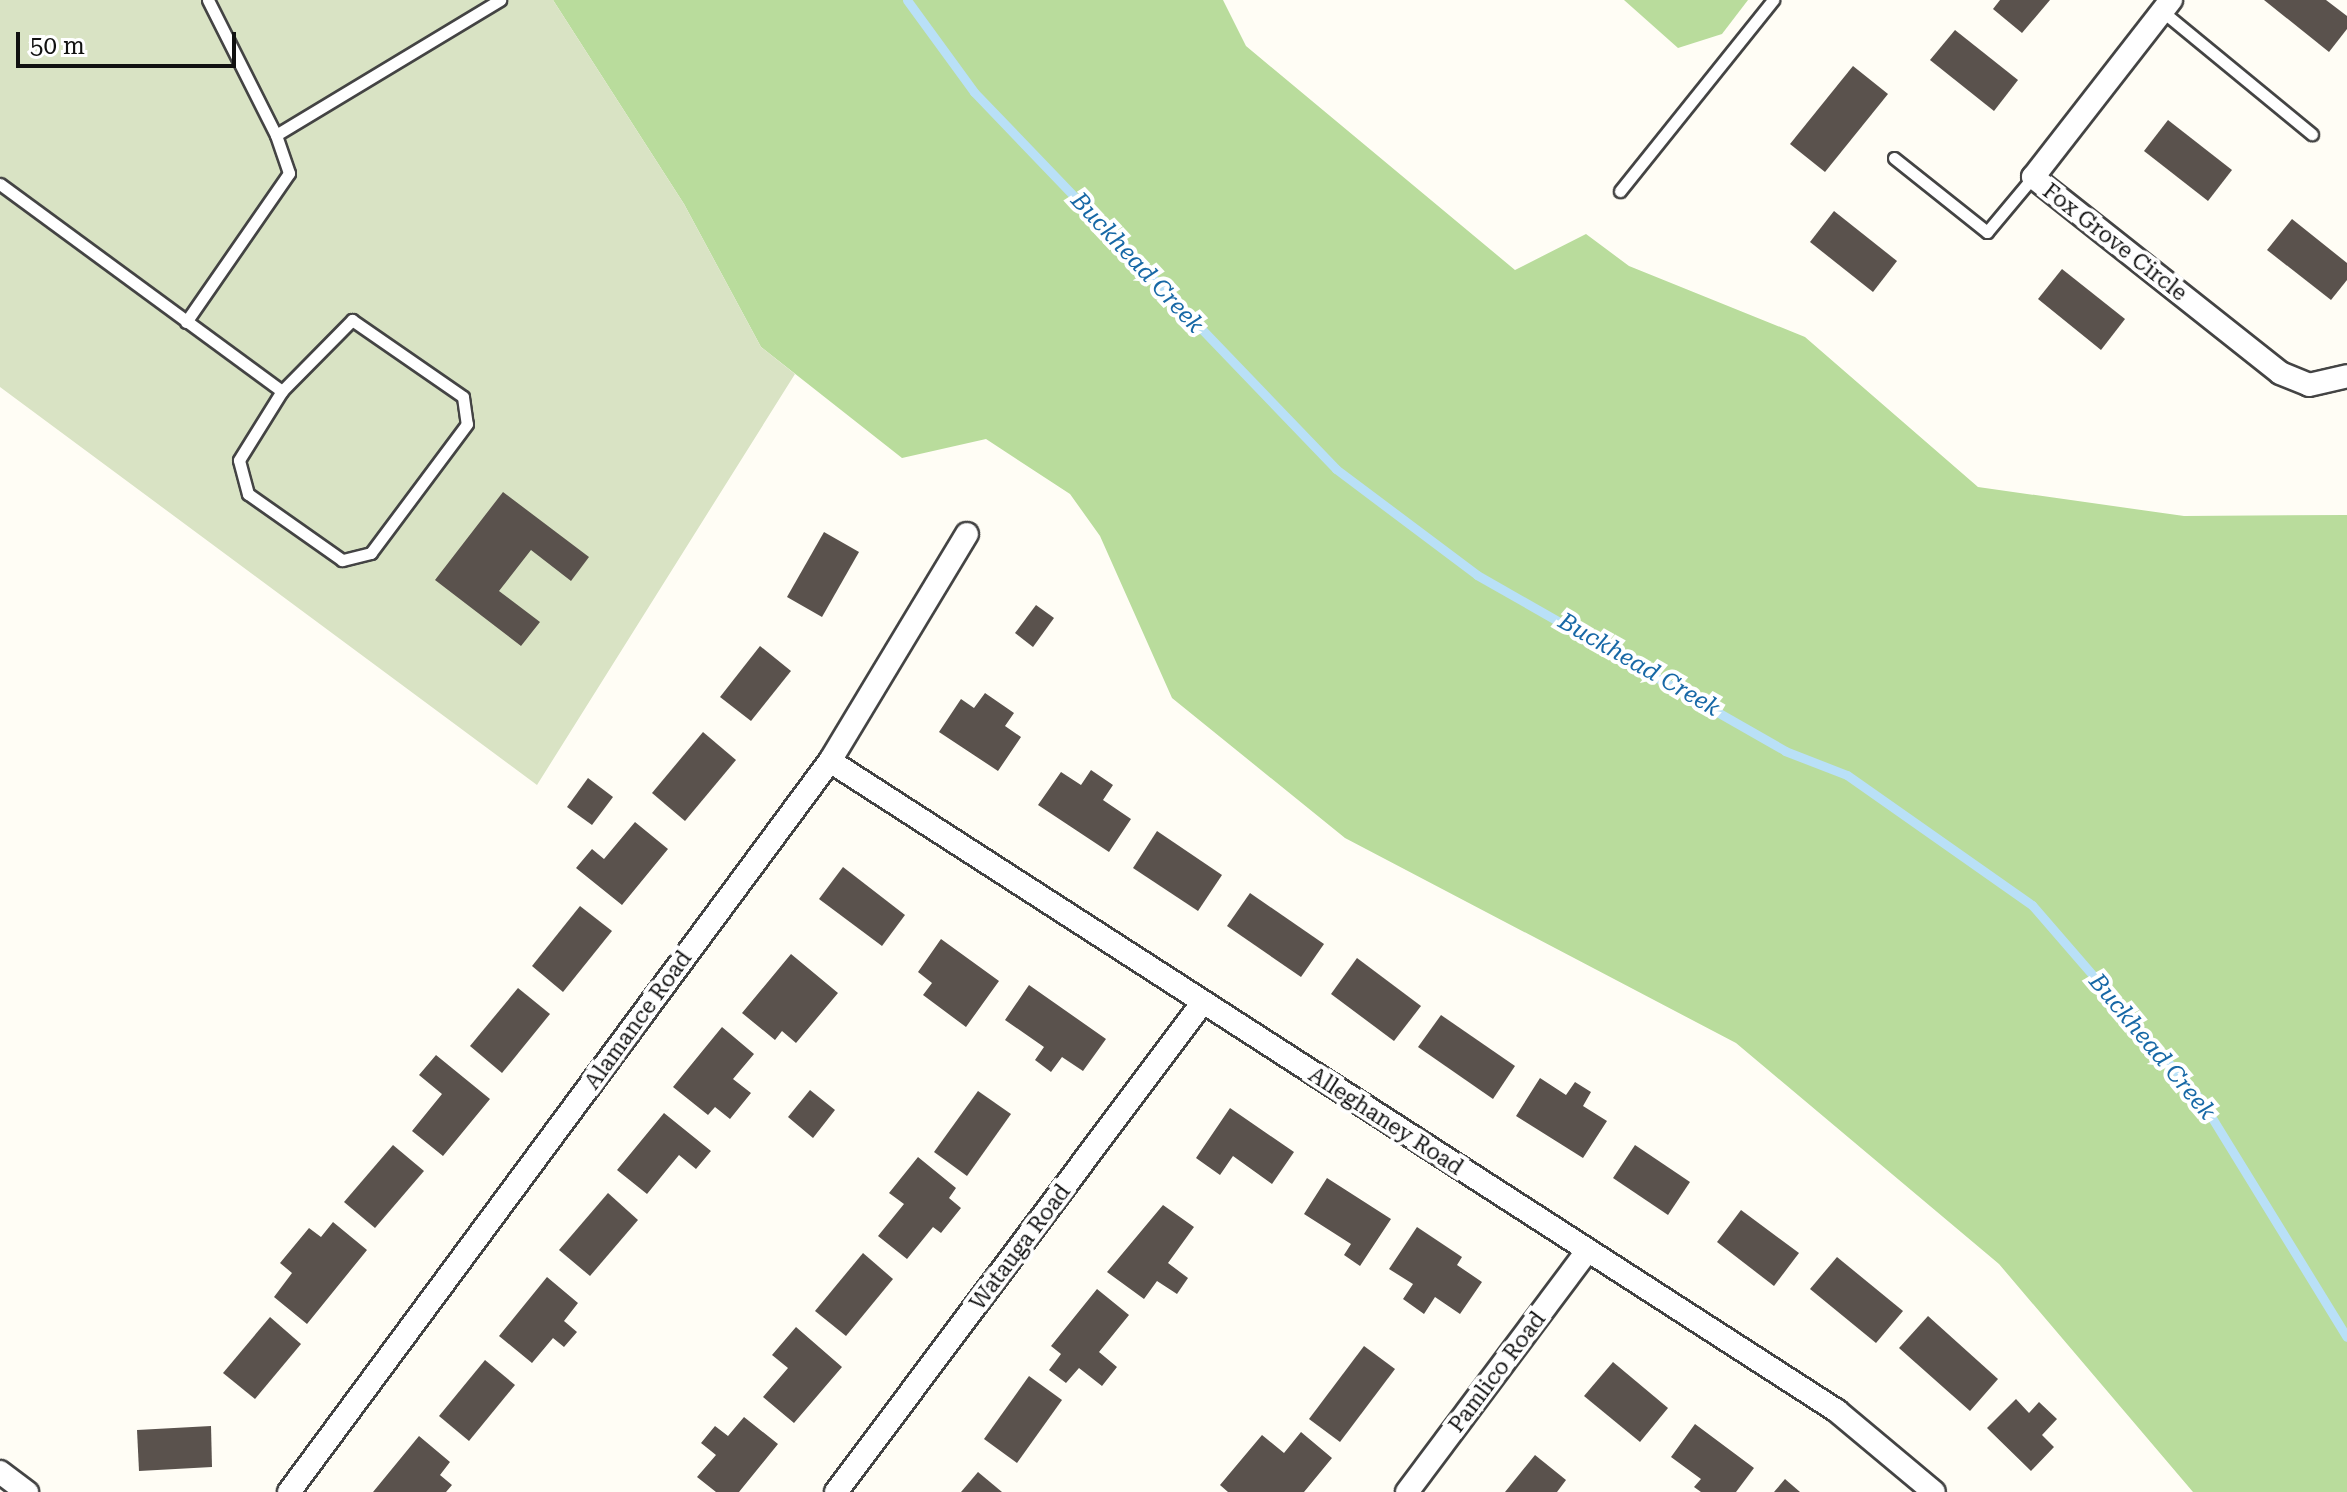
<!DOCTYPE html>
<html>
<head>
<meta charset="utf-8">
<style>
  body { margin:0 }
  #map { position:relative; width:2347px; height:1492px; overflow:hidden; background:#fffdf5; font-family:"Roboto Serif",serif }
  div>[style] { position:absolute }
  .forest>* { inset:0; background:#b9dc9c }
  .cemetery>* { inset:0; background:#d9e3c4 }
  .stream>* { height:9px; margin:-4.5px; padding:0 4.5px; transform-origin:4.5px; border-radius:4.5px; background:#b9e0f7 }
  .building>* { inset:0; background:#5a524d }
  .roads { filter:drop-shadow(2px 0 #444) drop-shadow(-2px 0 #444) drop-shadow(0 2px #444) drop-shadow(0 -2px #444) }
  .lane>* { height:11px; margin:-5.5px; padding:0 5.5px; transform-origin:5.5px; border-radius:5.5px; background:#fff }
  .street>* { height:22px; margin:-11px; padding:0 11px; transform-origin:11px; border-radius:11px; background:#fff }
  span { translate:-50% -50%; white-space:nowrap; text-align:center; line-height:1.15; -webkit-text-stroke:8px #fff; paint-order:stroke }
  .street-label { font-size:22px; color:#111 }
  .water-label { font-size:24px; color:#1768a6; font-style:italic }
  .scale { position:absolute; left:16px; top:32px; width:220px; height:36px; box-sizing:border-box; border:4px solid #111; border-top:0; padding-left:10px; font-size:24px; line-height:28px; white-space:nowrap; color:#111; -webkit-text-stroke:6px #fff; paint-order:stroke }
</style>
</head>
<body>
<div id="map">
  <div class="forest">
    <div style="clip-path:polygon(553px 0,1223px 0,1246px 46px,1515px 270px,1586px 234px,1629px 266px,1805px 337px,1978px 487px,2184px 516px,2347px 515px,2347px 1492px,2193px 1492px,1999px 1264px,1736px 1043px,1345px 838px,1172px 698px,1100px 536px,1070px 494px,986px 439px,902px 458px,761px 347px,684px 204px)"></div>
    <div style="clip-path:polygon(1624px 0,1748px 0,1722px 34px,1678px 48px)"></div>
  </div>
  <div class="cemetery">
    <div style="clip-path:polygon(0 0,553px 0,684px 204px,761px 347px,795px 374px,537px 785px,0 387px)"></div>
  </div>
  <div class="stream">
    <div style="left:907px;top:0;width:114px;rotate:53.9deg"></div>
    <div style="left:974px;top:92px;width:523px;rotate:46.16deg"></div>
    <div style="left:1336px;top:469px;width:176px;rotate:36.9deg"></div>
    <div style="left:1477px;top:575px;width:355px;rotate:29.7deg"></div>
    <div style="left:1785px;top:751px;width:66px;rotate:21.2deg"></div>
    <div style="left:1847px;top:775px;width:226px;rotate:35.1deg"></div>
    <div style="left:2032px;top:905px;width:258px;rotate:49.1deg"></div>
    <div style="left:2201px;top:1100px;width:278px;rotate:58.4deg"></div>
  </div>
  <div class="building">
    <div style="clip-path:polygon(2000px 0,2050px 0,2022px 33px,1993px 9px)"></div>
    <div style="clip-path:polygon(2264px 0,2326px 0,2347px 16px,2347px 29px,2329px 52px)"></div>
    <div style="clip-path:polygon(1955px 30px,2018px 80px,1994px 111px,1930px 60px)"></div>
    <div style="clip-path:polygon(1853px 66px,1888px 94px,1825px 172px,1790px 144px)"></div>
    <div style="clip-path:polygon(2168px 120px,2232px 170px,2208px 201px,2144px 151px)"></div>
    <div style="clip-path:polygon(1834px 211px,1897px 261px,1873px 292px,1810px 242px)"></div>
    <div style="clip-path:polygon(2292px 219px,2347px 263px,2347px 280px,2331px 300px,2267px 250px)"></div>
    <div style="clip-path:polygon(2062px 269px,2125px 319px,2101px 350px,2038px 299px)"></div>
    <div style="clip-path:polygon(503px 492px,589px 557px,571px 581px,531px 550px,499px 591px,540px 622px,521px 646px,435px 580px)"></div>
    <div style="clip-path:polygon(824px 532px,859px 552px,822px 617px,787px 597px)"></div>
    <div style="clip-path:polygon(1036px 605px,1054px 618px,1033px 647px,1015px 633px)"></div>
    <div style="clip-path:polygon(760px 646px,791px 671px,751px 721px,720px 697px)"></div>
    <div style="clip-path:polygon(985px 693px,1014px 713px,1005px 726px,1021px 737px,998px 771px,939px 732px,961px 699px,974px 708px)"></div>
    <div style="clip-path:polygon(703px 732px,736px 760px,685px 821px,652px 793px)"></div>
    <div style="clip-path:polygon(1091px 770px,1113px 785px,1103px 800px,1131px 819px,1109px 852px,1038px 805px,1061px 772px,1081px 785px)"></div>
    <div style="clip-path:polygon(588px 778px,613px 797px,592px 825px,567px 807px)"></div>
    <div style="clip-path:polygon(635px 822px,668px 849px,622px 905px,576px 868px,592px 849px,604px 859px)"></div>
    <div style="clip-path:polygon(1157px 831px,1222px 875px,1198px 911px,1133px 868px)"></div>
    <div style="clip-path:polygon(843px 867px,905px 915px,882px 946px,819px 899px)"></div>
    <div style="clip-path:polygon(1250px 893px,1324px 944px,1301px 977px,1227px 926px)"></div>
    <div style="clip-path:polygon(580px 906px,612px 931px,563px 992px,532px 966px)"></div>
    <div style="clip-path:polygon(941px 939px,999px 981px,966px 1027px,923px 995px,932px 983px,918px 972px)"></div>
    <div style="clip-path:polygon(791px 954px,838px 993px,796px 1043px,782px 1031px,775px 1040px,742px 1013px)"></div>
    <div style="clip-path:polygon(1357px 958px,1421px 1006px,1394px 1041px,1331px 994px)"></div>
    <div style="clip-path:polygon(1029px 985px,1106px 1039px,1083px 1071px,1062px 1057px,1051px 1072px,1035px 1060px,1044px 1047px,1005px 1020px)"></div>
    <div style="clip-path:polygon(518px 988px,550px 1014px,502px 1073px,470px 1046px)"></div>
    <div style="clip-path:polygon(1441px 1015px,1515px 1066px,1493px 1099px,1418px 1047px)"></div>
    <div style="clip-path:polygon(722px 1027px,754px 1054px,733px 1079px,751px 1093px,730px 1119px,715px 1107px,708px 1115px,673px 1087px)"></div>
    <div style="clip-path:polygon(436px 1055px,490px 1099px,443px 1156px,412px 1131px,442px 1094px,419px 1075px)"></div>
    <div style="clip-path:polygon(1540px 1078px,1566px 1095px,1575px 1082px,1591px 1092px,1583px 1106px,1607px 1121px,1583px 1158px,1516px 1116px)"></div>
    <div style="clip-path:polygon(810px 1090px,835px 1110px,813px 1138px,788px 1117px)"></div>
    <div style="clip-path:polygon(978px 1091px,1011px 1114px,967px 1176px,934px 1152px)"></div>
    <div style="clip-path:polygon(1230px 1108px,1294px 1152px,1272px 1184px,1233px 1156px,1220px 1175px,1196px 1158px)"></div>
    <div style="clip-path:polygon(664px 1113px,711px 1151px,696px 1169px,679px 1155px,647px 1194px,617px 1170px)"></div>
    <div style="clip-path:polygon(393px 1145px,424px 1171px,375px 1228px,344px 1202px)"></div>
    <div style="clip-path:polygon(1635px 1145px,1690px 1182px,1668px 1215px,1613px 1178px)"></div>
    <div style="clip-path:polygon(918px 1157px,956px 1188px,949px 1198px,961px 1208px,941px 1233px,933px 1227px,907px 1259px,878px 1236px,904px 1204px,889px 1193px)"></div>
    <div style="clip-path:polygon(1327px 1178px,1391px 1219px,1360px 1266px,1344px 1255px,1351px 1244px,1304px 1214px)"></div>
    <div style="clip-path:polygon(608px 1193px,638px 1220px,590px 1276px,559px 1250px)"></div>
    <div style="clip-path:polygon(1163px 1205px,1194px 1227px,1168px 1263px,1188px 1278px,1177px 1294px,1157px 1281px,1144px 1299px,1107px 1272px)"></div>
    <div style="clip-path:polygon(1741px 1210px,1799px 1253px,1774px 1286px,1717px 1242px)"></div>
    <div style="clip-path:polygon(333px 1222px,367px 1250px,307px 1324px,274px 1297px,292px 1273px,280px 1263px,309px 1228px,321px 1237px)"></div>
    <div style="clip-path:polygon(1417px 1227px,1462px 1257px,1457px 1265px,1482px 1282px,1460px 1314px,1435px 1297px,1424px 1314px,1403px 1299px,1413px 1284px,1389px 1269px)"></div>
    <div style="clip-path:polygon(863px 1253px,893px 1279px,846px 1336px,815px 1311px)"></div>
    <div style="clip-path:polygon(1837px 1257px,1903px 1311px,1876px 1343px,1810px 1289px)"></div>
    <div style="clip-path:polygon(547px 1277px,578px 1303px,564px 1321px,577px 1332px,564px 1347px,553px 1338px,532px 1363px,499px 1336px)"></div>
    <div style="clip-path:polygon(1097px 1289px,1129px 1315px,1099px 1352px,1117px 1367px,1102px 1386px,1079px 1368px,1066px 1383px,1049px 1370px,1061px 1354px,1051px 1346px)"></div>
    <div style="clip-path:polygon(1928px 1316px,1998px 1379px,1970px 1411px,1899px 1348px)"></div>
    <div style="clip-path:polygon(270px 1317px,301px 1344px,255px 1399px,223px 1373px)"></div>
    <div style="clip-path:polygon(796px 1327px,842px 1367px,794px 1423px,763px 1397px,788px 1368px,772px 1355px)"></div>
    <div style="clip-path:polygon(1364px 1346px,1395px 1369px,1340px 1442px,1309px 1419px)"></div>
    <div style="clip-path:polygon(485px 1360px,515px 1385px,469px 1441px,439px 1416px)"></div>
    <div style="clip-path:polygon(1613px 1362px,1668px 1408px,1640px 1442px,1584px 1396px)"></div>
    <div style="clip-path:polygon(1029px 1376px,1062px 1400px,1017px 1463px,984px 1439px)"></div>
    <div style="clip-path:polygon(2016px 1399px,2029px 1413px,2039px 1402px,2057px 1419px,2042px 1435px,2054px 1447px,2031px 1471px,1987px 1428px)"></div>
    <div style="clip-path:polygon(744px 1417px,778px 1444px,739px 1492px,716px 1492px,697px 1477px,716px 1455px,701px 1443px,715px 1426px,728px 1436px)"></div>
    <div style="clip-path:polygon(1695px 1424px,1754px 1468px,1736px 1492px,1701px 1492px,1694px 1487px,1701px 1479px,1671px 1457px)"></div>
    <div style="clip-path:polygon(211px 1426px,212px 1467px,139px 1471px,137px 1430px)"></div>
    <div style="clip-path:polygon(1301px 1432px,1332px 1458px,1304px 1492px,1228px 1492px,1220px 1485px,1262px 1435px,1284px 1453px)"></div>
    <div style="clip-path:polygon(419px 1436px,450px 1462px,440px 1475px,452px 1485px,446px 1492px,373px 1492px)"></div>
    <div style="clip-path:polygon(1535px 1455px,1566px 1480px,1557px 1492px,1505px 1492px)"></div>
    <div style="clip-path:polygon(978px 1472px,1002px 1492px,961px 1492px)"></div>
    <div style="clip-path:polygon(1785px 1479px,1800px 1492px,1774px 1492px)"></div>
  </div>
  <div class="roads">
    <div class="lane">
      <div style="left:208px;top:0;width:151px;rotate:63.3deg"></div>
      <div style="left:276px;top:135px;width:262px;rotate:-31.1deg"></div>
      <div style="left:2162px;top:11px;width:194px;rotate:39.4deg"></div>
      <div style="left:1894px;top:158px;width:119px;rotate:38.5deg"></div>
      <div style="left:1987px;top:232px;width:72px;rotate:-50.1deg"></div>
      <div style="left:0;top:184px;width:350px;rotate:36.3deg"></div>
      <div style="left:1620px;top:191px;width:245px;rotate:-51.3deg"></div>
      <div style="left:352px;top:320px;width:135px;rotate:34.7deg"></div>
      <div style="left:463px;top:397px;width:27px;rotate:82deg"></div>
      <div style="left:467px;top:424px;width:161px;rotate:126.7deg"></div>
      <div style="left:371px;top:553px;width:30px;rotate:166deg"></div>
      <div style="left:342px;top:560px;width:115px;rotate:-144.9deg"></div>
      <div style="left:248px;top:494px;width:35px;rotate:-105deg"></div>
      <div style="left:239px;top:460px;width:81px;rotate:-58.1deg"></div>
      <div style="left:282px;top:391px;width:100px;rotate:-45.4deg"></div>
      <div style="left:186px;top:322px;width:181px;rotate:-55.3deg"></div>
      <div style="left:289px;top:173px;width:40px;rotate:-108.9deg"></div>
    </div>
    <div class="street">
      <div style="left:2171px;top:0;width:224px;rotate:127.9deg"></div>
      <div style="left:2033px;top:177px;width:315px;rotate:38.4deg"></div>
      <div style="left:2280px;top:373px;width:31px;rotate:22deg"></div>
      <div style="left:2309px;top:385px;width:39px;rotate:-13deg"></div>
      <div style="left:830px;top:761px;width:1199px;rotate:32.84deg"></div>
      <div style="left:1837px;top:1411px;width:126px;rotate:39.9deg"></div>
      <div style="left:0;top:1472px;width:34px;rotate:37deg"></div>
      <div style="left:289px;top:1492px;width:909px;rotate:-53.5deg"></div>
      <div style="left:830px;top:761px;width:265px;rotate:-58.9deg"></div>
      <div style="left:836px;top:1492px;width:612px;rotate:-53.17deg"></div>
      <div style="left:1407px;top:1492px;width:301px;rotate:-53.2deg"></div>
    </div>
  </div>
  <div class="street-label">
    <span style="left:2115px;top:242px;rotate:38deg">Fox Grove Circle</span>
    <span style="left:638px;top:1020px;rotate:-54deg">Alamance Road</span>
    <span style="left:1386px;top:1121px;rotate:33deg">Alleghaney Road</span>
    <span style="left:1020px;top:1247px;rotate:-53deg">Watauga Road</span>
    <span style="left:1497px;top:1372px;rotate:-53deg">Pamlico Road</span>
  </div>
  <div class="water-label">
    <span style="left:1137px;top:263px;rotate:47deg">Buckhead Creek</span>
    <span style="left:1639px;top:665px;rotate:30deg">Buckhead Creek</span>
    <span style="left:2152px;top:1047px;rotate:50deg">Buckhead Creek</span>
  </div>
  <div class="scale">50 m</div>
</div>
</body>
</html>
